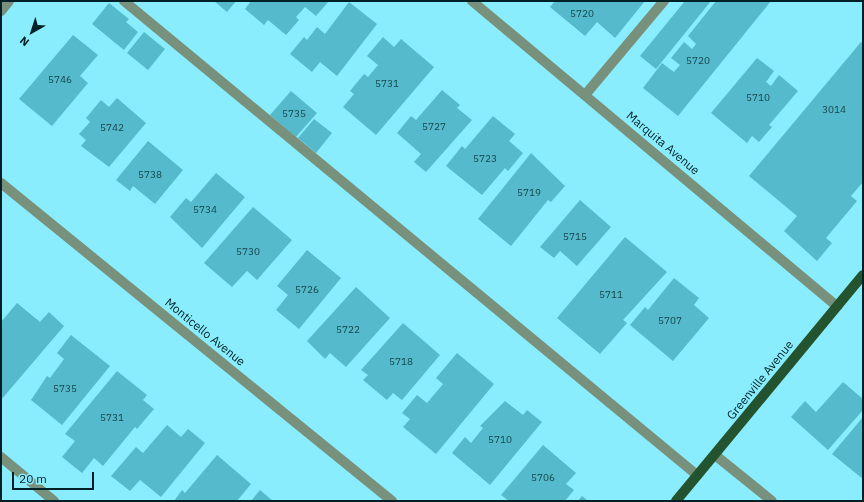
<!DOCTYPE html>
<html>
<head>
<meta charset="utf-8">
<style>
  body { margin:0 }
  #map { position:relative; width:864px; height:502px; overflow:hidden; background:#89edfe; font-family:"IBM Plex Sans",sans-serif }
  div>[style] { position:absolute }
  .building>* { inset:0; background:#55bacb }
  .minor>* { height:10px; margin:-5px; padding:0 5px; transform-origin:5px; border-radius:5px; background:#78917c }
  .major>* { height:10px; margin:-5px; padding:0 5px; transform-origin:5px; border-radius:5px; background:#23542f }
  span { translate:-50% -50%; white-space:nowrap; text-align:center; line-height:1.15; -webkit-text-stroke:3px #89edfe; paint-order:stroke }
  .number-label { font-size:10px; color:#15464e }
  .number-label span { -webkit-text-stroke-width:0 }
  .street-label { font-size:12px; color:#002025 }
  .frame { position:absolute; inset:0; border:2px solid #002025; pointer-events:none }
  .north { position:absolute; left:12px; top:12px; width:40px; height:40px; -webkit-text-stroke:3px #89edfe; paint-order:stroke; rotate:219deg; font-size:11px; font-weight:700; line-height:16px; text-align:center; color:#002025 }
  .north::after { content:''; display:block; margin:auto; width:14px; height:18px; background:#002025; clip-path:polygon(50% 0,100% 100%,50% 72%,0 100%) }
  .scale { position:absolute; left:12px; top:472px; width:82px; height:18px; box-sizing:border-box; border:2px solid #002025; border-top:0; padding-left:5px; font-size:12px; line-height:14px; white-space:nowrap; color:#002025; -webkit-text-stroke:3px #89edfe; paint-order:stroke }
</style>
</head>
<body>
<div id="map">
  <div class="building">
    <div style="clip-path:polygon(214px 1px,236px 1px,227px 12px)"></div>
    <div style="clip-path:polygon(251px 1px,329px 1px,316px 16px,305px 7px,296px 17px,299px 20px,286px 35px,268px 20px,264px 25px,245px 9px)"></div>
    <div style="clip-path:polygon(555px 1px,645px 1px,615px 38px,597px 22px,585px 36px,550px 7px)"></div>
    <div style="clip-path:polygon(685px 1px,711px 1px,656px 69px,640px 56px)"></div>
    <div style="clip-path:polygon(716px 1px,771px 1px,678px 116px,643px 88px,662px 63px,674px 72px,680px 65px,671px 58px,684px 42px,692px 49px,696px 44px,688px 36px)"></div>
    <div style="clip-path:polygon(349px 2px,377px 24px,337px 76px,320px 62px,312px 72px,290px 54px,304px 37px,307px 40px,317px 27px,325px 34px)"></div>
    <div style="clip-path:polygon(109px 3px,129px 19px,126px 22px,138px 32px,124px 50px,92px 24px)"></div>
    <div style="clip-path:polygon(144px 32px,165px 49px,148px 70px,127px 53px)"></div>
    <div style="clip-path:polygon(73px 35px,98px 55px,80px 76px,88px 83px,52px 126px,19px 99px)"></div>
    <div style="clip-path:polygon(383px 37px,394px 47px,401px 39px,434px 67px,376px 135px,343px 107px,354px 94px,350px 91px,364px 74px,368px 77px,378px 65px,367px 56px)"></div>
    <div style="clip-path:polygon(861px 42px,863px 43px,863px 182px,851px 196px,857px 201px,826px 238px,832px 243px,817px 261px,784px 231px,797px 216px,749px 176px)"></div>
    <div style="clip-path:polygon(757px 58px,774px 71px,766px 82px,771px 86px,779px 75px,798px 91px,769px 125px,772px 127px,759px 142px,752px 136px,747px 143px,711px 113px)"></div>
    <div style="clip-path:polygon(442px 90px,460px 105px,457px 108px,472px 120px,426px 172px,414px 162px,421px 154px,397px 133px,411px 116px,416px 120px)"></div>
    <div style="clip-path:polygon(291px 91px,317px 113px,296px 137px,270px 115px)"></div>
    <div style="clip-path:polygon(117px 98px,146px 123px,109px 167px,81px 146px,86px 140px,79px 134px,90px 122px,86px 118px,101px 100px,109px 107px)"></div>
    <div style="clip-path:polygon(493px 116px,515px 134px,509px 141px,523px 153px,508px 171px,505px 168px,482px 195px,446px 166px,462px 146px,465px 149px)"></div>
    <div style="clip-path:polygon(314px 119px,332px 133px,316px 153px,298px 138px)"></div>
    <div style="clip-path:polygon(148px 141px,183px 170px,155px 204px,133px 186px,130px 191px,116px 180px)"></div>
    <div style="clip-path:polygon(531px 153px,565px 186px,551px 202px,548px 200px,511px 246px,478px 219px)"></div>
    <div style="clip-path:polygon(216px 173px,245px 197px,202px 248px,170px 217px,186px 198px,191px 202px)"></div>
    <div style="clip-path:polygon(580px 200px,611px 227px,577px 266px,560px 251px,554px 258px,540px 247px)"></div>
    <div style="clip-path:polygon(253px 207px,292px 240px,257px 280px,247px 271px,232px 287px,204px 263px)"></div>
    <div style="clip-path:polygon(625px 237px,667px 272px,623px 320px,627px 323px,600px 354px,557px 318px)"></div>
    <div style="clip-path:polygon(307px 250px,341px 278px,299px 329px,276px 310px,288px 295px,277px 286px)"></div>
    <div style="clip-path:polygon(674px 278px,699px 298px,694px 305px,709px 318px,673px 361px,630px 325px,645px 307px,648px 310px)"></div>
    <div style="clip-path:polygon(356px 287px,390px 318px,346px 367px,330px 353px,325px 359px,307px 341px)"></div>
    <div style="clip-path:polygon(17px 303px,40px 322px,49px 312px,64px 326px,1px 400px,1px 322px)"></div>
    <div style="clip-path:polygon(403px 323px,440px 355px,402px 400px,393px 393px,387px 400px,363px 380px,368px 375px,361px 370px)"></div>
    <div style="clip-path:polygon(71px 335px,110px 366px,62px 425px,31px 400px,47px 376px,50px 378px,64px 359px,57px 353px)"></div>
    <div style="clip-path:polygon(457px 353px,494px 384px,436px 454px,403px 427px,410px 419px,402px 413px,417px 395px,427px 403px,443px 384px,436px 378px)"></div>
    <div style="clip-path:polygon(117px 371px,147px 395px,143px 400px,154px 409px,137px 429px,135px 427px,103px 466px,94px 458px,82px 473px,62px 457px,75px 441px,65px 434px)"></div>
    <div style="clip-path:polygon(843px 382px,863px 399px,863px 410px,828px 450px,791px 417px,805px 401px,816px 412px)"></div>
    <div style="clip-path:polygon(505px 401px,523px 415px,527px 410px,542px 422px,490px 485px,452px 453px,465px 437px,471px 443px,483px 428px,480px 426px)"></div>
    <div style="clip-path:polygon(863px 417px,863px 479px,832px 454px)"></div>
    <div style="clip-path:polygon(167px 425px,181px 437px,188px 429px,205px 443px,161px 497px,140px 480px,130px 491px,111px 476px,136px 447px,143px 453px)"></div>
    <div style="clip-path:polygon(543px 445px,576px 473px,566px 484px,574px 490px,565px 501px,509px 501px,501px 495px)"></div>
    <div style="clip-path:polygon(217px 455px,251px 484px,237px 501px,174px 501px,182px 490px,185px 493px)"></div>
    <div style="clip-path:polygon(260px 490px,273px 501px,251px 501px)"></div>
    <div style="clip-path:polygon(582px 496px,588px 501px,578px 501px)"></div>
  </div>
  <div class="minor">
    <div style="left:124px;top:1px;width:744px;rotate:39.6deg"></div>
    <div style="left:472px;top:1px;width:476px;rotate:39.9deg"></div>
    <div style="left:1px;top:11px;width:13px;rotate:-51deg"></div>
    <div style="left:585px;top:95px;width:123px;rotate:-50deg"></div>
    <div style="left:1px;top:183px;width:504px;rotate:39.12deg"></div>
    <div style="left:715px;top:455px;width:73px;rotate:38.9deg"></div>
    <div style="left:1px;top:457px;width:69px;rotate:39.7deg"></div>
  </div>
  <div class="major">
    <div style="left:676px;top:501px;width:293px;rotate:-50.4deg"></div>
  </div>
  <div class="number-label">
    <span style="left:582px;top:14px">5720</span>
    <span style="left:698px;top:61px">5720</span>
    <span style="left:60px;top:80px">5746</span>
    <span style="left:387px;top:84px">5731</span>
    <span style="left:758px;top:98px">5710</span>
    <span style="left:834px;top:110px">3014</span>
    <span style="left:294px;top:114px">5735</span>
    <span style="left:434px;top:127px">5727</span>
    <span style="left:112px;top:128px">5742</span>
    <span style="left:485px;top:159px">5723</span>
    <span style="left:150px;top:175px">5738</span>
    <span style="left:529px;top:193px">5719</span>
    <span style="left:205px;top:210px">5734</span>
    <span style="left:575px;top:237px">5715</span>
    <span style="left:248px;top:252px">5730</span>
    <span style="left:307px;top:290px">5726</span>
    <span style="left:611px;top:295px">5711</span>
    <span style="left:670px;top:321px">5707</span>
    <span style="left:348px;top:330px">5722</span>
    <span style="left:401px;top:362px">5718</span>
    <span style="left:65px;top:389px">5735</span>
    <span style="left:112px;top:418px">5731</span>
    <span style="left:500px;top:440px">5710</span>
    <span style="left:543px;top:478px">5706</span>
  </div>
  <div class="street-label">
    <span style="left:663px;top:143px;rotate:40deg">Marquita Avenue</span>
    <span style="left:205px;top:332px;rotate:39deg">Monticello Avenue</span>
    <span style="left:760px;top:380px;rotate:-51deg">Greenville Avenue</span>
  </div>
  <div class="frame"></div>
  <div class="north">N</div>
  <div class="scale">20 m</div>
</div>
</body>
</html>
